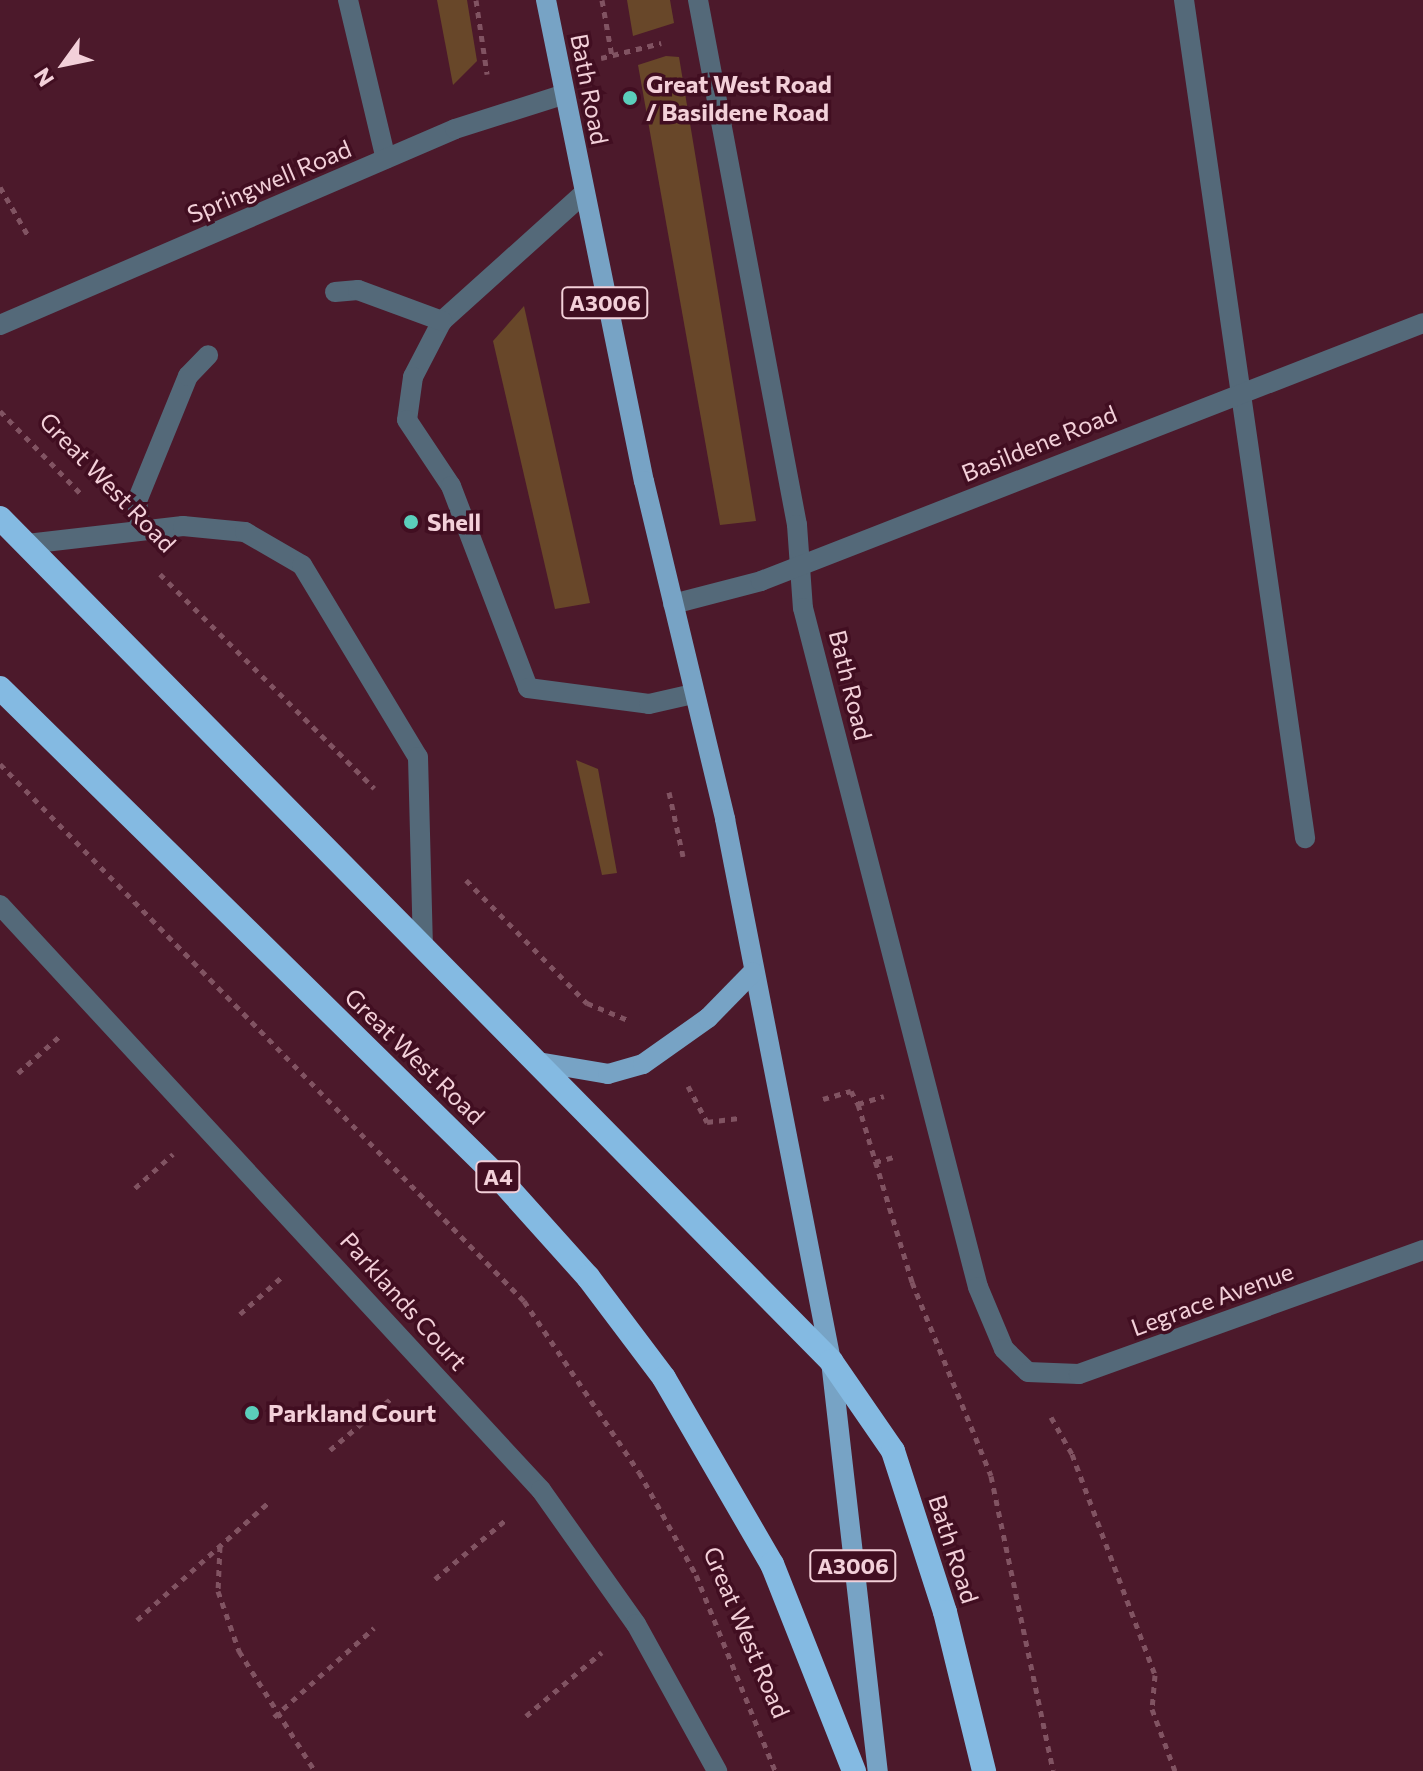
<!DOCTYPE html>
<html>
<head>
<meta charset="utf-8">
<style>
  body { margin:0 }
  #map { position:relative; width:1423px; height:1771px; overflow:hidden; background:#4c192b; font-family:Commissioner,sans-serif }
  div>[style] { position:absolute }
  .green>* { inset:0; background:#684729 }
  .path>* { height:5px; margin-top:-2.5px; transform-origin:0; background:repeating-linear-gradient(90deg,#815362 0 6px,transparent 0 12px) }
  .lane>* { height:20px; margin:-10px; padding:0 10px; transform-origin:10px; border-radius:10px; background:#546979 }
  .street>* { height:20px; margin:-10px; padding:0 10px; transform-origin:10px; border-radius:10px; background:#546979 }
  .primary>* { height:20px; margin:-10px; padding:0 10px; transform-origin:10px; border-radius:10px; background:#77a3c5 }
  .highway>* { height:24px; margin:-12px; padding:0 12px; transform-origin:12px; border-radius:12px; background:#84bae2 }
  .dots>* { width:22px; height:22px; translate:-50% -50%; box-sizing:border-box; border:4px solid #410e21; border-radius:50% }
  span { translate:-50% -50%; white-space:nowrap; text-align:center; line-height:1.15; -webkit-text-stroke:7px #410e21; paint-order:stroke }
  .shield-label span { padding:2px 6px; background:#410e21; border:2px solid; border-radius:6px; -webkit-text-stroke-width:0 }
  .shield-label { font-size:22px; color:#f3d0d9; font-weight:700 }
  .poi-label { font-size:24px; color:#f3d0d9; font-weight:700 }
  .left { translate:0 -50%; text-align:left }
  .street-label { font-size:24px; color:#f3d0d9 }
  .north { position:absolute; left:24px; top:24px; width:80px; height:80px; -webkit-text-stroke:6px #410e21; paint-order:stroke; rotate:237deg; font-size:22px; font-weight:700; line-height:32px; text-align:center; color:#f3d0d9 }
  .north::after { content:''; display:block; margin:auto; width:28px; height:36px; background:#f3d0d9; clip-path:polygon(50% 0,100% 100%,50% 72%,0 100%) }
</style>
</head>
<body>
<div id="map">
  <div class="green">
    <div style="clip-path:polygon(437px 0,467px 0,477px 61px,453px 85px)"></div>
    <div style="clip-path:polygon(627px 0,670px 0,674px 23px,633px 36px)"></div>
    <div style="clip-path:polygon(666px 56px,679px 57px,756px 521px,720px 525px,638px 65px)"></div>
    <div style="clip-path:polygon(524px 306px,590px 603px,555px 609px,493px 341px)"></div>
    <div style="clip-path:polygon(576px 760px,598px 769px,617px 873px,602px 875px)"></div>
  </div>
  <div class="path">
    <div style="left:476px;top:0;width:75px;rotate:81.5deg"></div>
    <div style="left:602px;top:0;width:57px;rotate:79.9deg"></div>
    <div style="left:601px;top:58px;width:62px;rotate:-14deg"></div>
    <div style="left:0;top:187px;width:58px;rotate:59.9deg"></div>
    <div style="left:0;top:411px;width:115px;rotate:45.7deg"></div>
    <div style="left:160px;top:574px;width:303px;rotate:45deg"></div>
    <div style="left:0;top:764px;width:750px;rotate:45.7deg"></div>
    <div style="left:524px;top:1301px;width:206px;rotate:56.1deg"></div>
    <div style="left:639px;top:1472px;width:118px;rotate:61deg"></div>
    <div style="left:696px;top:1575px;width:211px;rotate:68deg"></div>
    <div style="left:669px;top:792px;width:66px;rotate:77.7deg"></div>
    <div style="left:466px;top:880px;width:173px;rotate:45.5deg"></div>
    <div style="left:587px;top:1003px;width:44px;rotate:22.5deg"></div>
    <div style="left:18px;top:1073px;width:56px;rotate:-41.4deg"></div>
    <div style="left:688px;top:1086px;width:41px;rotate:62.2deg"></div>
    <div style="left:707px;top:1122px;width:32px;rotate:-7deg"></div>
    <div style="left:823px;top:1099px;width:29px;rotate:-16deg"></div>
    <div style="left:851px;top:1091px;width:15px;rotate:62deg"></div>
    <div style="left:858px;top:1104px;width:186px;rotate:73.1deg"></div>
    <div style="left:912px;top:1282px;width:209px;rotate:67.8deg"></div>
    <div style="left:991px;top:1476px;width:301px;rotate:78.1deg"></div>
    <div style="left:858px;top:1104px;width:27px;rotate:-17deg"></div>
    <div style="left:875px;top:1162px;width:23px;rotate:-15deg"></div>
    <div style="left:135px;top:1188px;width:51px;rotate:-41.8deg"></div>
    <div style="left:240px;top:1314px;width:59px;rotate:-41.6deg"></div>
    <div style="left:1051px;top:1417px;width:43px;rotate:60.4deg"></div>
    <div style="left:1072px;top:1454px;width:236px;rotate:69.4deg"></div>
    <div style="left:1155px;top:1675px;width:34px;rotate:95deg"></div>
    <div style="left:1152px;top:1709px;width:66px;rotate:69.6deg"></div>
    <div style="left:330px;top:1450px;width:82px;rotate:-40.1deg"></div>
    <div style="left:220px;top:1546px;width:45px;rotate:92.5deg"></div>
    <div style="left:218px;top:1591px;width:64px;rotate:70.7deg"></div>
    <div style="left:239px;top:1651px;width:142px;rotate:57.7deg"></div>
    <div style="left:435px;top:1579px;width:95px;rotate:-39.9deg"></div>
    <div style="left:137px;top:1620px;width:178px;rotate:-41.8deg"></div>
    <div style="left:526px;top:1716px;width:99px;rotate:-40.1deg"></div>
    <div style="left:274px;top:1717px;width:134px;rotate:-41.7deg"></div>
  </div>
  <div class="lane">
    <div style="left:348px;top:0;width:163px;rotate:76.6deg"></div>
    <div style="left:1184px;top:0;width:847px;rotate:81.78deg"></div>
    <div style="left:582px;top:195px;width:188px;rotate:138deg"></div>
    <div style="left:442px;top:321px;width:63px;rotate:117.4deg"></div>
    <div style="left:413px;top:377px;width:43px;rotate:97.9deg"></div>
    <div style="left:407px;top:420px;width:79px;rotate:56.3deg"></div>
    <div style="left:451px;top:486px;width:216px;rotate:69.1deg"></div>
    <div style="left:528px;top:688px;width:122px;rotate:7.5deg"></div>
    <div style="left:649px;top:704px;width:45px;rotate:-12.8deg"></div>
    <div style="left:335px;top:292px;width:23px;rotate:-5deg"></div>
    <div style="left:358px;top:290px;width:90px;rotate:20.3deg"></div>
    <div style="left:141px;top:530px;width:29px;rotate:-98deg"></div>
    <div style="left:137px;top:501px;width:135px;rotate:-67.8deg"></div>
    <div style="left:188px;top:376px;width:29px;rotate:-46deg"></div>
    <div style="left:27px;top:544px;width:157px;rotate:-6.6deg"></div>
    <div style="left:183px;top:526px;width:62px;rotate:5.5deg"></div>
    <div style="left:245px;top:532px;width:66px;rotate:30.1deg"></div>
    <div style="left:302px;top:565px;width:224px;rotate:58.9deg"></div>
    <div style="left:418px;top:757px;width:187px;rotate:88.5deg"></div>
  </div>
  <div class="street">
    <div style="left:698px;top:0;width:534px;rotate:79.32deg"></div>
    <div style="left:797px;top:525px;width:83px;rotate:85.9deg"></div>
    <div style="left:803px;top:608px;width:701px;rotate:75.55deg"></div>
    <div style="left:978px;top:1287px;width:67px;rotate:67.2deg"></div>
    <div style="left:1004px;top:1349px;width:33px;rotate:44deg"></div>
    <div style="left:1028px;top:1372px;width:51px;rotate:2.2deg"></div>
    <div style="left:1079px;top:1374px;width:366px;rotate:-19.8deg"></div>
    <div style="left:0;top:325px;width:495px;rotate:-23.3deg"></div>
    <div style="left:455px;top:129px;width:112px;rotate:-17.6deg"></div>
    <div style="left:673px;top:604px;width:91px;rotate:-14.6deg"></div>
    <div style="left:761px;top:581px;width:710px;rotate:-21.29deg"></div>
    <div style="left:0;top:905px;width:797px;rotate:47.24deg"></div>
    <div style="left:541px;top:1490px;width:164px;rotate:54.7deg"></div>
    <div style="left:636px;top:1624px;width:168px;rotate:61.1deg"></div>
  </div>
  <div class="primary">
    <div style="left:546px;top:0;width:491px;rotate:78.5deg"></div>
    <div style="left:644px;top:481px;width:348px;rotate:76.5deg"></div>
    <div style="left:725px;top:819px;width:552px;rotate:78.93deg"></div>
    <div style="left:831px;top:1361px;width:413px;rotate:83.5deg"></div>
    <div style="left:538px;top:1062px;width:71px;rotate:9.7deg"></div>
    <div style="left:608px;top:1074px;width:36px;rotate:-16deg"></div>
    <div style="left:643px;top:1064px;width:80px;rotate:-35.3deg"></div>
    <div style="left:708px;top:1018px;width:64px;rotate:-45.6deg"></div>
  </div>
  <div class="highway">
    <div style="left:0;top:518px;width:1184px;rotate:45.41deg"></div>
    <div style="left:831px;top:1361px;width:109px;rotate:55.4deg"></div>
    <div style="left:893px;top:1451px;width:169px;rotate:72.1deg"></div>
    <div style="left:945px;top:1612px;width:164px;rotate:76.2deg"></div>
    <div style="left:0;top:688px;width:701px;rotate:44.48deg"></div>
    <div style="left:500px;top:1179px;width:132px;rotate:48.1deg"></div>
    <div style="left:588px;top:1277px;width:126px;rotate:53deg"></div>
    <div style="left:664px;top:1378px;width:215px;rotate:59.9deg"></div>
    <div style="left:772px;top:1564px;width:223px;rotate:68.4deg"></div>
  </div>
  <div class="dots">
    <div style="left:630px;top:98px;background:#5bcebb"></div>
    <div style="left:411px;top:522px;background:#5bcebb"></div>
    <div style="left:252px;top:1413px;background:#5bcebb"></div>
  </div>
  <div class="shield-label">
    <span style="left:605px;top:303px">A3006</span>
    <span style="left:498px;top:1177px">A4</span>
    <span style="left:853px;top:1566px">A3006</span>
  </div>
  <div class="poi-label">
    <span class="left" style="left:646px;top:98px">Great West Road<br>/ Basildene Road</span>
    <span class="left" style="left:427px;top:522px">Shell</span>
    <span class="left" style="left:268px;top:1413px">Parkland Court</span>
  </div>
  <div class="street-label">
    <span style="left:590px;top:89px;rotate:79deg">Bath Road</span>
    <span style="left:269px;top:181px;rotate:-23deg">Springwell Road</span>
    <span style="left:1039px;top:443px;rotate:-22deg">Basildene Road</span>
    <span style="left:108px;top:482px;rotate:46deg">Great West Road</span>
    <span style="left:851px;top:685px;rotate:76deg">Bath Road</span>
    <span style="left:415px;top:1056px;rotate:44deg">Great West Road</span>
    <span style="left:1212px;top:1299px;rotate:-20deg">Legrace Avenue</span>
    <span style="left:404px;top:1301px;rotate:48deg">Parklands Court</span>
    <span style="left:954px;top:1549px;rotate:72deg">Bath Road</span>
    <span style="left:747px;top:1632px;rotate:67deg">Great West Road</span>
  </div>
  <div class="north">N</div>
</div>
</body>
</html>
